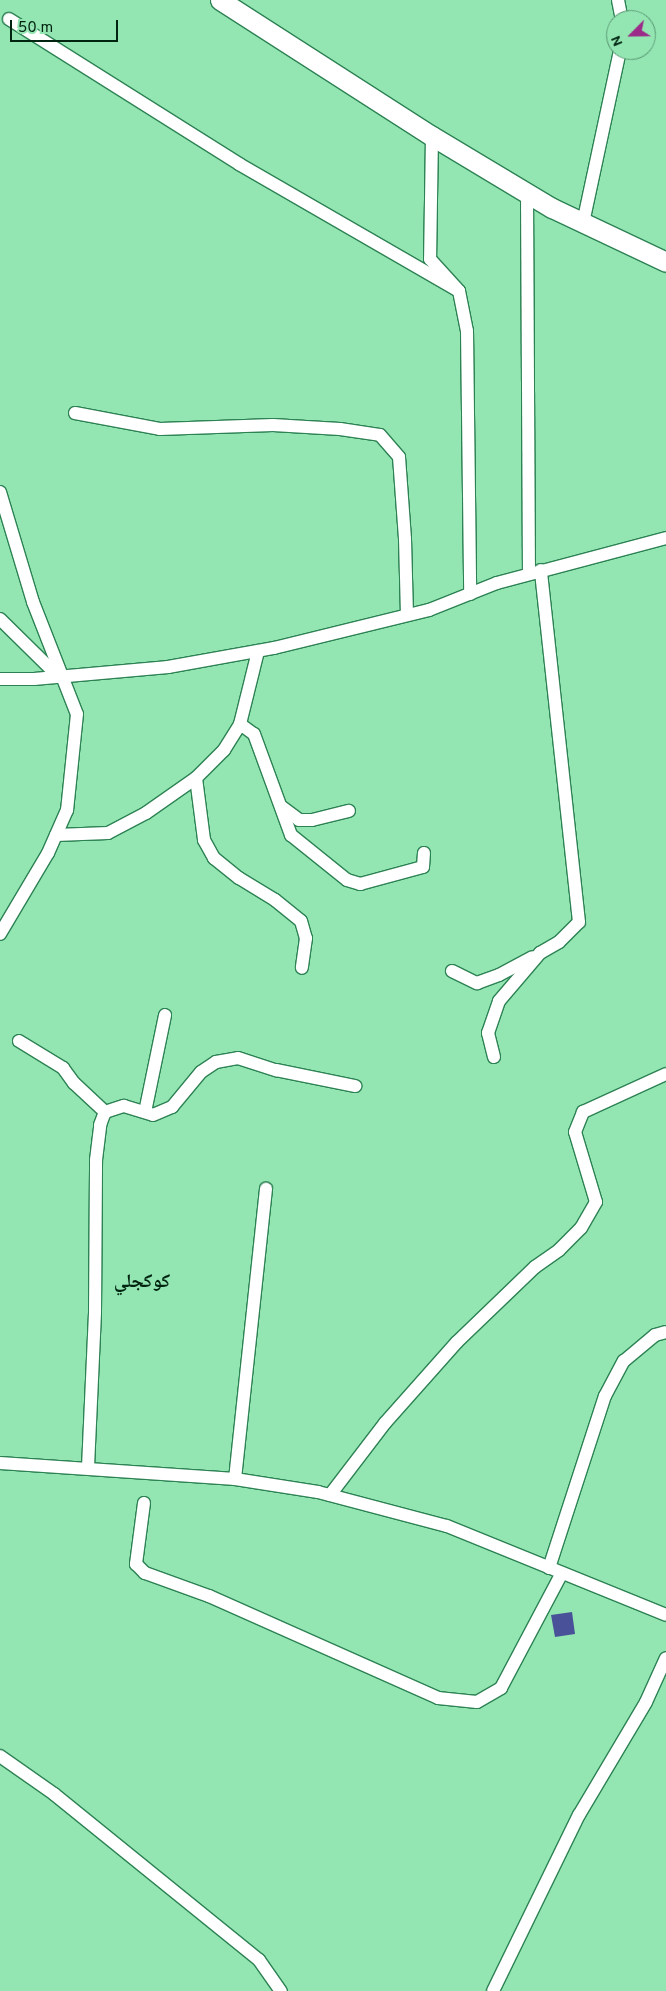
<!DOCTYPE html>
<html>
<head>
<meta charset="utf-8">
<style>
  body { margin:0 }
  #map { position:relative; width:666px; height:1991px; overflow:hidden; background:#93e6b2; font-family:Overpass,"Noto Naskh Arabic",sans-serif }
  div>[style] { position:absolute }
  .building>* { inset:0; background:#495298 }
  .roads { filter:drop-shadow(1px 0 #2d8254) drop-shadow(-1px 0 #2d8254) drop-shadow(0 1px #2d8254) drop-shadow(0 -1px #2d8254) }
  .street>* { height:12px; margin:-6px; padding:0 6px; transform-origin:6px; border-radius:6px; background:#fff }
  .secondary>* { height:19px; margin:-9.5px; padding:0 9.5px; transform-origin:9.5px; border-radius:9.5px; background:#fff }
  span { translate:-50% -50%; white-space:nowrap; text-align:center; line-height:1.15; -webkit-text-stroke:5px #93e6b2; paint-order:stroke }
  .district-label { font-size:19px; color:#012411; font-weight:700 }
  .north { position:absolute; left:606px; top:10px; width:50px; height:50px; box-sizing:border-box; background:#93e6b2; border:1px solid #599872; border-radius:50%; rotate:247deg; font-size:14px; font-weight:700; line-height:20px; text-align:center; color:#012411 }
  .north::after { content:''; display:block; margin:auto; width:18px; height:22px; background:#9b2a88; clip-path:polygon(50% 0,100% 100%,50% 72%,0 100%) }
  .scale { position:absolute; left:10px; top:20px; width:108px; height:22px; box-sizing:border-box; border:2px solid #012411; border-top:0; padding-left:6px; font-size:15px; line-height:18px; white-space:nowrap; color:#012411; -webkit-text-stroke:4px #93e6b2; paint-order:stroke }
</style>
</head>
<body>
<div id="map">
  <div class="building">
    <div style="clip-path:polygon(572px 1612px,575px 1634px,555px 1637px,551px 1615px)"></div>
  </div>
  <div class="roads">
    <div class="street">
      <div style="left:618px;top:0;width:20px;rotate:79deg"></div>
      <div style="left:9px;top:19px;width:272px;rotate:32.2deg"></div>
      <div style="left:239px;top:164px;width:254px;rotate:30deg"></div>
      <div style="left:432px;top:136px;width:123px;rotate:90.9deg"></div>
      <div style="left:430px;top:259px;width:43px;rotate:47.8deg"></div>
      <div style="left:459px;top:291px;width:41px;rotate:78.7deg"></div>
      <div style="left:467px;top:331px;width:263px;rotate:89.3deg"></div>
      <div style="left:527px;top:194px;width:380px;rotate:89.7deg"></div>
      <div style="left:583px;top:223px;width:177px;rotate:-77.9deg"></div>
      <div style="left:75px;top:413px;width:86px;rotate:10.7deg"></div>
      <div style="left:160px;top:429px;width:113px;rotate:-2deg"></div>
      <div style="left:273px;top:425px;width:67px;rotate:3.4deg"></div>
      <div style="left:340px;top:429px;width:40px;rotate:8.5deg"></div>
      <div style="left:380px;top:435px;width:29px;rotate:49deg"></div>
      <div style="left:399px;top:457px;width:82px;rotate:85.8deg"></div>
      <div style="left:405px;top:539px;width:76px;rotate:88.5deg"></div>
      <div style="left:0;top:492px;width:115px;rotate:73.3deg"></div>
      <div style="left:33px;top:602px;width:120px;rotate:68.6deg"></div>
      <div style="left:77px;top:714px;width:97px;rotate:95.9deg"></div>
      <div style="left:67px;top:810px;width:47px;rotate:113.8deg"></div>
      <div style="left:48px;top:853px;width:94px;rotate:120.7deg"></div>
      <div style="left:0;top:619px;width:83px;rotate:44.5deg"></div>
      <div style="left:0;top:679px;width:34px"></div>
      <div style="left:34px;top:679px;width:135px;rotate:-5.1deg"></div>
      <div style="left:168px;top:667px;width:108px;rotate:-10.2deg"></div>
      <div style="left:274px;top:648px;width:160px;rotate:-13.8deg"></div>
      <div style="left:429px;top:610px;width:73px;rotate:-21.7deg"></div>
      <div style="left:497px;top:583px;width:175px;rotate:-14.9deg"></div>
      <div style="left:240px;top:724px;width:17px;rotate:36deg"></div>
      <div style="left:254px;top:734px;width:108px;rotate:69.9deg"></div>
      <div style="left:291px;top:835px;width:72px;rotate:38.8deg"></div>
      <div style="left:347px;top:880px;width:14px;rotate:17deg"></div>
      <div style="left:360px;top:884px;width:65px;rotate:-15.1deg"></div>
      <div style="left:423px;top:867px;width:14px;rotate:-86deg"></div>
      <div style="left:196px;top:778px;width:63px;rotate:82.6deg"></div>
      <div style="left:204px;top:840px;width:21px;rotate:61deg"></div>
      <div style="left:214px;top:858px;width:32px;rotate:39deg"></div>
      <div style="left:239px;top:878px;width:42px;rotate:31.4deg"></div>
      <div style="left:275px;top:900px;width:33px;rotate:39deg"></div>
      <div style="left:301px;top:921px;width:18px;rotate:74deg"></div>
      <div style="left:306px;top:938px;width:30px;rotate:98deg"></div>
      <div style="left:282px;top:807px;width:21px;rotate:37deg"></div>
      <div style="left:299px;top:820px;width:13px"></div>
      <div style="left:312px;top:820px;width:38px;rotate:-14deg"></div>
      <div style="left:56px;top:835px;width:52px;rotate:-2.2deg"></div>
      <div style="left:108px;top:833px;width:43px;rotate:-27.8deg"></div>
      <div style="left:146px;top:813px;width:61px;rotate:-35deg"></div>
      <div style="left:196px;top:778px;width:40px;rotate:-45deg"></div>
      <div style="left:224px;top:750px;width:31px;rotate:-58deg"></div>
      <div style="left:240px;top:724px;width:75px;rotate:-76.1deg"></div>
      <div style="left:452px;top:971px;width:28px;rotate:26deg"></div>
      <div style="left:477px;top:983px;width:23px;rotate:-20deg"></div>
      <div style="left:499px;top:975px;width:38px;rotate:-28deg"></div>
      <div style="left:19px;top:1041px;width:52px;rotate:31.5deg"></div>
      <div style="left:63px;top:1068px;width:19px;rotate:54deg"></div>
      <div style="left:74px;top:1083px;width:42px;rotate:43.1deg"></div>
      <div style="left:494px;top:1057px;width:25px;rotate:-104deg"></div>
      <div style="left:488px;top:1033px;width:34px;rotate:-71deg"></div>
      <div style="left:499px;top:1001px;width:63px;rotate:-49.5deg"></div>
      <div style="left:540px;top:953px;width:22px;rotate:-30deg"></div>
      <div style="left:559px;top:942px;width:28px;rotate:-45deg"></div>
      <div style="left:579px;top:922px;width:354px;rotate:-96.2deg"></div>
      <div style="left:145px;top:1112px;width:99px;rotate:-78.3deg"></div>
      <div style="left:0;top:1463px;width:236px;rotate:3.9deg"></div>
      <div style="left:235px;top:1479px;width:84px;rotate:8.9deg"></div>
      <div style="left:318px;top:1492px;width:133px;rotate:14.8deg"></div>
      <div style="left:447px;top:1526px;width:236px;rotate:22.1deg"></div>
      <div style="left:88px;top:1467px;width:155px;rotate:-87.4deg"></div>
      <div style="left:95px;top:1312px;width:152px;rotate:-89.6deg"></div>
      <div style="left:96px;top:1160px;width:35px;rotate:-83deg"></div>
      <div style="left:100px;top:1125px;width:14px;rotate:-69deg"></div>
      <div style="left:105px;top:1112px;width:20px;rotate:-18deg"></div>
      <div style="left:124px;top:1106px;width:30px;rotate:17deg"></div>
      <div style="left:153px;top:1115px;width:21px;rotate:-23deg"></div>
      <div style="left:172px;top:1107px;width:45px;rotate:-50.4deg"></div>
      <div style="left:201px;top:1072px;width:18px;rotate:-34deg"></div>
      <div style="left:216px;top:1062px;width:22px;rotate:-10deg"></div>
      <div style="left:238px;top:1058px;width:40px;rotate:18deg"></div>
      <div style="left:276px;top:1070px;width:81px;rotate:11.4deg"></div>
      <div style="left:235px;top:1479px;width:292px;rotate:-83.9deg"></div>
      <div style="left:330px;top:1495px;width:91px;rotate:-52.6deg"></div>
      <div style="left:385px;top:1423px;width:108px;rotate:-48.4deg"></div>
      <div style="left:457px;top:1342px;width:108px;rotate:-43.9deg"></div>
      <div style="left:535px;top:1267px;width:29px;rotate:-35deg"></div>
      <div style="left:559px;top:1250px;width:31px;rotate:-45deg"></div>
      <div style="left:581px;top:1228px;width:30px;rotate:-60deg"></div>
      <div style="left:596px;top:1202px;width:73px;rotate:-106.7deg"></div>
      <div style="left:575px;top:1132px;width:22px;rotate:-68deg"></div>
      <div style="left:583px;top:1112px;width:91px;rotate:-24.6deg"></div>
      <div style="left:144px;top:1503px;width:62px;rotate:97.5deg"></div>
      <div style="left:136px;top:1564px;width:13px;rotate:45deg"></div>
      <div style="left:145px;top:1573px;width:68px;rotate:19.8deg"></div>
      <div style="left:209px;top:1596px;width:251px;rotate:24deg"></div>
      <div style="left:438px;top:1698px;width:39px;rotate:6deg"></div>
      <div style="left:477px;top:1702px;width:28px;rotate:-30deg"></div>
      <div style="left:501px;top:1688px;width:130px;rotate:-62.1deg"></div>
      <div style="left:549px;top:1568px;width:181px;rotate:-72deg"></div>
      <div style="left:605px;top:1396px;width:40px;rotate:-62deg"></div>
      <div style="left:624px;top:1361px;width:40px;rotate:-40deg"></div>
      <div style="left:655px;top:1335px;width:11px;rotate:-15deg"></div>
      <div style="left:0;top:1756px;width:66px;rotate:35.1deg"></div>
      <div style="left:54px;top:1794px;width:264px;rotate:39deg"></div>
      <div style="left:259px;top:1960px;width:38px;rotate:55deg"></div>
      <div style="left:493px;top:1991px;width:196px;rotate:-64deg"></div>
      <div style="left:579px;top:1815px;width:131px;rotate:-59.3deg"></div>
      <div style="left:646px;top:1702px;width:48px;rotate:-65.6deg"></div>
    </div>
    <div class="secondary">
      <div style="left:220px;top:0;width:252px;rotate:32.7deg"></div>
      <div style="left:432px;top:136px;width:140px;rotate:31deg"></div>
      <div style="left:552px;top:208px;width:126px;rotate:25.3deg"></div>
    </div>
  </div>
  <div class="district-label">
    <span style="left:142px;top:1283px">كوكجلي</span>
  </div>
  <div class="north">N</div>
  <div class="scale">50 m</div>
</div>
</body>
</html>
